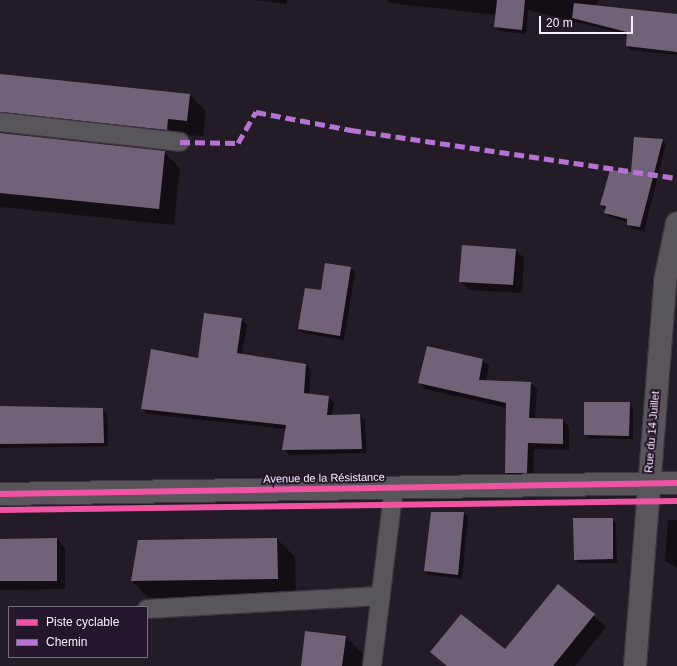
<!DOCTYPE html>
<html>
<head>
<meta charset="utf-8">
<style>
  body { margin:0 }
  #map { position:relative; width:677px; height:666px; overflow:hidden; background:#231b26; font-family:Arial,sans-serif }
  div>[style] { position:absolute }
  .shadow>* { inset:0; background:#0007 }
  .building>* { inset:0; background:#716377 }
  .roads { filter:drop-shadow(1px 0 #3c353f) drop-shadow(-1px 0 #3c353f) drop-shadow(0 1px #3c353f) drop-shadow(0 -1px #3c353f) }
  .service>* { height:18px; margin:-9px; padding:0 9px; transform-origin:9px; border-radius:9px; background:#59565b }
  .minor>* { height:22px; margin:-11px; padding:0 11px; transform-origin:11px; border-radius:11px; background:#59565b }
  .quiet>* { height:5px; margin-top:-2.5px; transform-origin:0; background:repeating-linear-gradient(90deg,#b673d3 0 10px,transparent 0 15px) }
  .cycleway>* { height:6px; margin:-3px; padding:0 3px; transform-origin:3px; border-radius:3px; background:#f153a3 }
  span { translate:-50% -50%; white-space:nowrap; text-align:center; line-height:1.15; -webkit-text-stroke:4px #24162b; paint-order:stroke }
  .street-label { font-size:11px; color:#f8eefd }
  .legend { position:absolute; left:8px; top:606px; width:140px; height:52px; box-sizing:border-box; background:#24162b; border:1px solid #796c7f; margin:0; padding:5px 7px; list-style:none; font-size:12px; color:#f8eefd }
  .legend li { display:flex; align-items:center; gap:8px; height:20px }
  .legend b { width:20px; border:1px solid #796c7f }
  .scale { position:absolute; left:539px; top:16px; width:94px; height:18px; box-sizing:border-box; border:2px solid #f8eefd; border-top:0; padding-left:5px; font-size:12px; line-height:14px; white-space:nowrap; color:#f8eefd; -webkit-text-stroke:3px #24162b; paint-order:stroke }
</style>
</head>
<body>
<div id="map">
  <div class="shadow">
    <div style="clip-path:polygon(255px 0,287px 0,287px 4px)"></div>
    <div style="clip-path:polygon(387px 0,598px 0,596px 6px,677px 15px,677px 55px,631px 50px,627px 46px,628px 35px,528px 10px,526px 34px,500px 31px,495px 27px,497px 15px,390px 3px)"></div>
    <div style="clip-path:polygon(0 75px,190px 95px,206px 111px,203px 136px,17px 127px,8px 134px,164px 152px,180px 168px,174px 225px,0 207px)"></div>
    <div style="clip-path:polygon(662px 140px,666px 144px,644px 231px,632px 229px,628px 222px,609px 217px,601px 204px)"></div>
    <div style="clip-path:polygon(516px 250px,524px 258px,522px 293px,469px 290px,460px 281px)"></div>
    <div style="clip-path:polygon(350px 268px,355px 272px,344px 340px,303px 333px,299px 329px,321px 291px)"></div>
    <div style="clip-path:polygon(242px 319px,247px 325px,242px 354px,306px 365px,311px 370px,309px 395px,329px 397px,334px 403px,332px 415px,360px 415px,365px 420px,367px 453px,289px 455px,283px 449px,286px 429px,147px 414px,142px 408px)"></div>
    <div style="clip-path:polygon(483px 360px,489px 366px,486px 381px,530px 383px,537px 389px,535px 420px,563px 420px,569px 427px,569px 450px,534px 449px,533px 479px,512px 479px,506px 473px,507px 408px,425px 389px,419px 383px)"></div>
    <div style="clip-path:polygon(629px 403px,633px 408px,633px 439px,589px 438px,585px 434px)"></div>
    <div style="clip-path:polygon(0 408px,103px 409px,107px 413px,108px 446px,0 448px)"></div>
    <div style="clip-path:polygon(464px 513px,468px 517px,462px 579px,429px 575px,425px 571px)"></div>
    <div style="clip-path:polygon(612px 519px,616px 523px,617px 563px,579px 563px,575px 559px)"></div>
    <div style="clip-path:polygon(668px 520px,677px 520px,677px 568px,665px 561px)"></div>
    <div style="clip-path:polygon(57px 539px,65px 548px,65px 589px,0 590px,0 540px)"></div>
    <div style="clip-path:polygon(277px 539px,295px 557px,296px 596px,150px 599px,132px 581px)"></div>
    <div style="clip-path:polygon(558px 585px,606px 627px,575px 666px,446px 666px,432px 652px,506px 651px)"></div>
    <div style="clip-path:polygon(346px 637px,364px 655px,362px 666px,302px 666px)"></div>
  </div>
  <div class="building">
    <div style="clip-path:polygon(497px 0,525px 0,522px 30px,494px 27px)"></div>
    <div style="clip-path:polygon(574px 3px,677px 14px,677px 52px,626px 46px,627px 32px,572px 18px)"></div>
    <div style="clip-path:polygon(0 74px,190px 94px,187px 121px,168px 119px,167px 130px,0 112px)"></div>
    <div style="clip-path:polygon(0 133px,165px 151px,159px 209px,0 193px)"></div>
    <div style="clip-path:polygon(634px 137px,663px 139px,640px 227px,627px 225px,627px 219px,604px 213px,606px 206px,600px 205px,610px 170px,631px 172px)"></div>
    <div style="clip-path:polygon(462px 245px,516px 249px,513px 285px,459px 282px)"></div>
    <div style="clip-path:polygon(325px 263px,351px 267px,340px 336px,298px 329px,305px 288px,321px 290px)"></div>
    <div style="clip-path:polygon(204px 313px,242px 318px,237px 353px,306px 364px,304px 393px,329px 396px,327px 415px,360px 414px,362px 449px,282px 450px,286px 425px,141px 409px,151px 349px,198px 358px)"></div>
    <div style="clip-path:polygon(427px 346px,483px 359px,479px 380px,531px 382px,529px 418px,563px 419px,563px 444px,528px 443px,527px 473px,505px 473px,506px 403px,418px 383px)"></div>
    <div style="clip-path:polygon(584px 402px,630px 402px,629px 436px,584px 435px)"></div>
    <div style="clip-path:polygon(0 406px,103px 408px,104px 443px,0 444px)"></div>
    <div style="clip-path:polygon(431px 512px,464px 512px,458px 575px,424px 571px)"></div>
    <div style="clip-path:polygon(573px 518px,613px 518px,613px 559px,574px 560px)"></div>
    <div style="clip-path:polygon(57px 538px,57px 581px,0 581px,0 539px)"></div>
    <div style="clip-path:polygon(277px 538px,278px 579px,131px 581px,138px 540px)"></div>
    <div style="clip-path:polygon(558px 584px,595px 614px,553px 666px,447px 666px,430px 652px,461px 614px,505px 649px)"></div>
    <div style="clip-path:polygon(305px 631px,346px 636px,342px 666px,301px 666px)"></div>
  </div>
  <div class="roads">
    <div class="service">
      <div style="left:0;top:122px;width:181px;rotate:6.3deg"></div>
      <div style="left:147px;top:609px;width:234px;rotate:-3.2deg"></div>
      <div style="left:372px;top:666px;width:180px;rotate:-83deg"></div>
    </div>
    <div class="minor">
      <div style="left:0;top:494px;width:677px;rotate:-0.93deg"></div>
      <div style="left:635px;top:666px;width:386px;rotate:-85.5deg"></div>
      <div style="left:665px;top:281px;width:59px;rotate:-78.3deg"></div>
    </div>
  </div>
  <div class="quiet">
    <div style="left:180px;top:142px;width:58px;rotate:1deg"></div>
    <div style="left:238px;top:143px;width:36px;rotate:-60deg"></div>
    <div style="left:256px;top:112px;width:97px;rotate:10.7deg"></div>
    <div style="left:351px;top:130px;width:330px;rotate:8.4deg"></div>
  </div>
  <div class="cycleway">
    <div style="left:0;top:494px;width:677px;rotate:-0.93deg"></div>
    <div style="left:0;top:510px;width:677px;rotate:-0.76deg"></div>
  </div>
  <div class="street-label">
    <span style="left:652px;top:432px;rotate:-85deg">Rue du 14 Juillet</span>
    <span style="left:324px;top:478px;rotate:-1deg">Avenue de la Résistance</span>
  </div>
  <ul class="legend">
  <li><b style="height:5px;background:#f153a3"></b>Piste cyclable</li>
  <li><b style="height:5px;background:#b673d3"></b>Chemin</li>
  </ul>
  <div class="scale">20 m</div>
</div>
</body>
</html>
